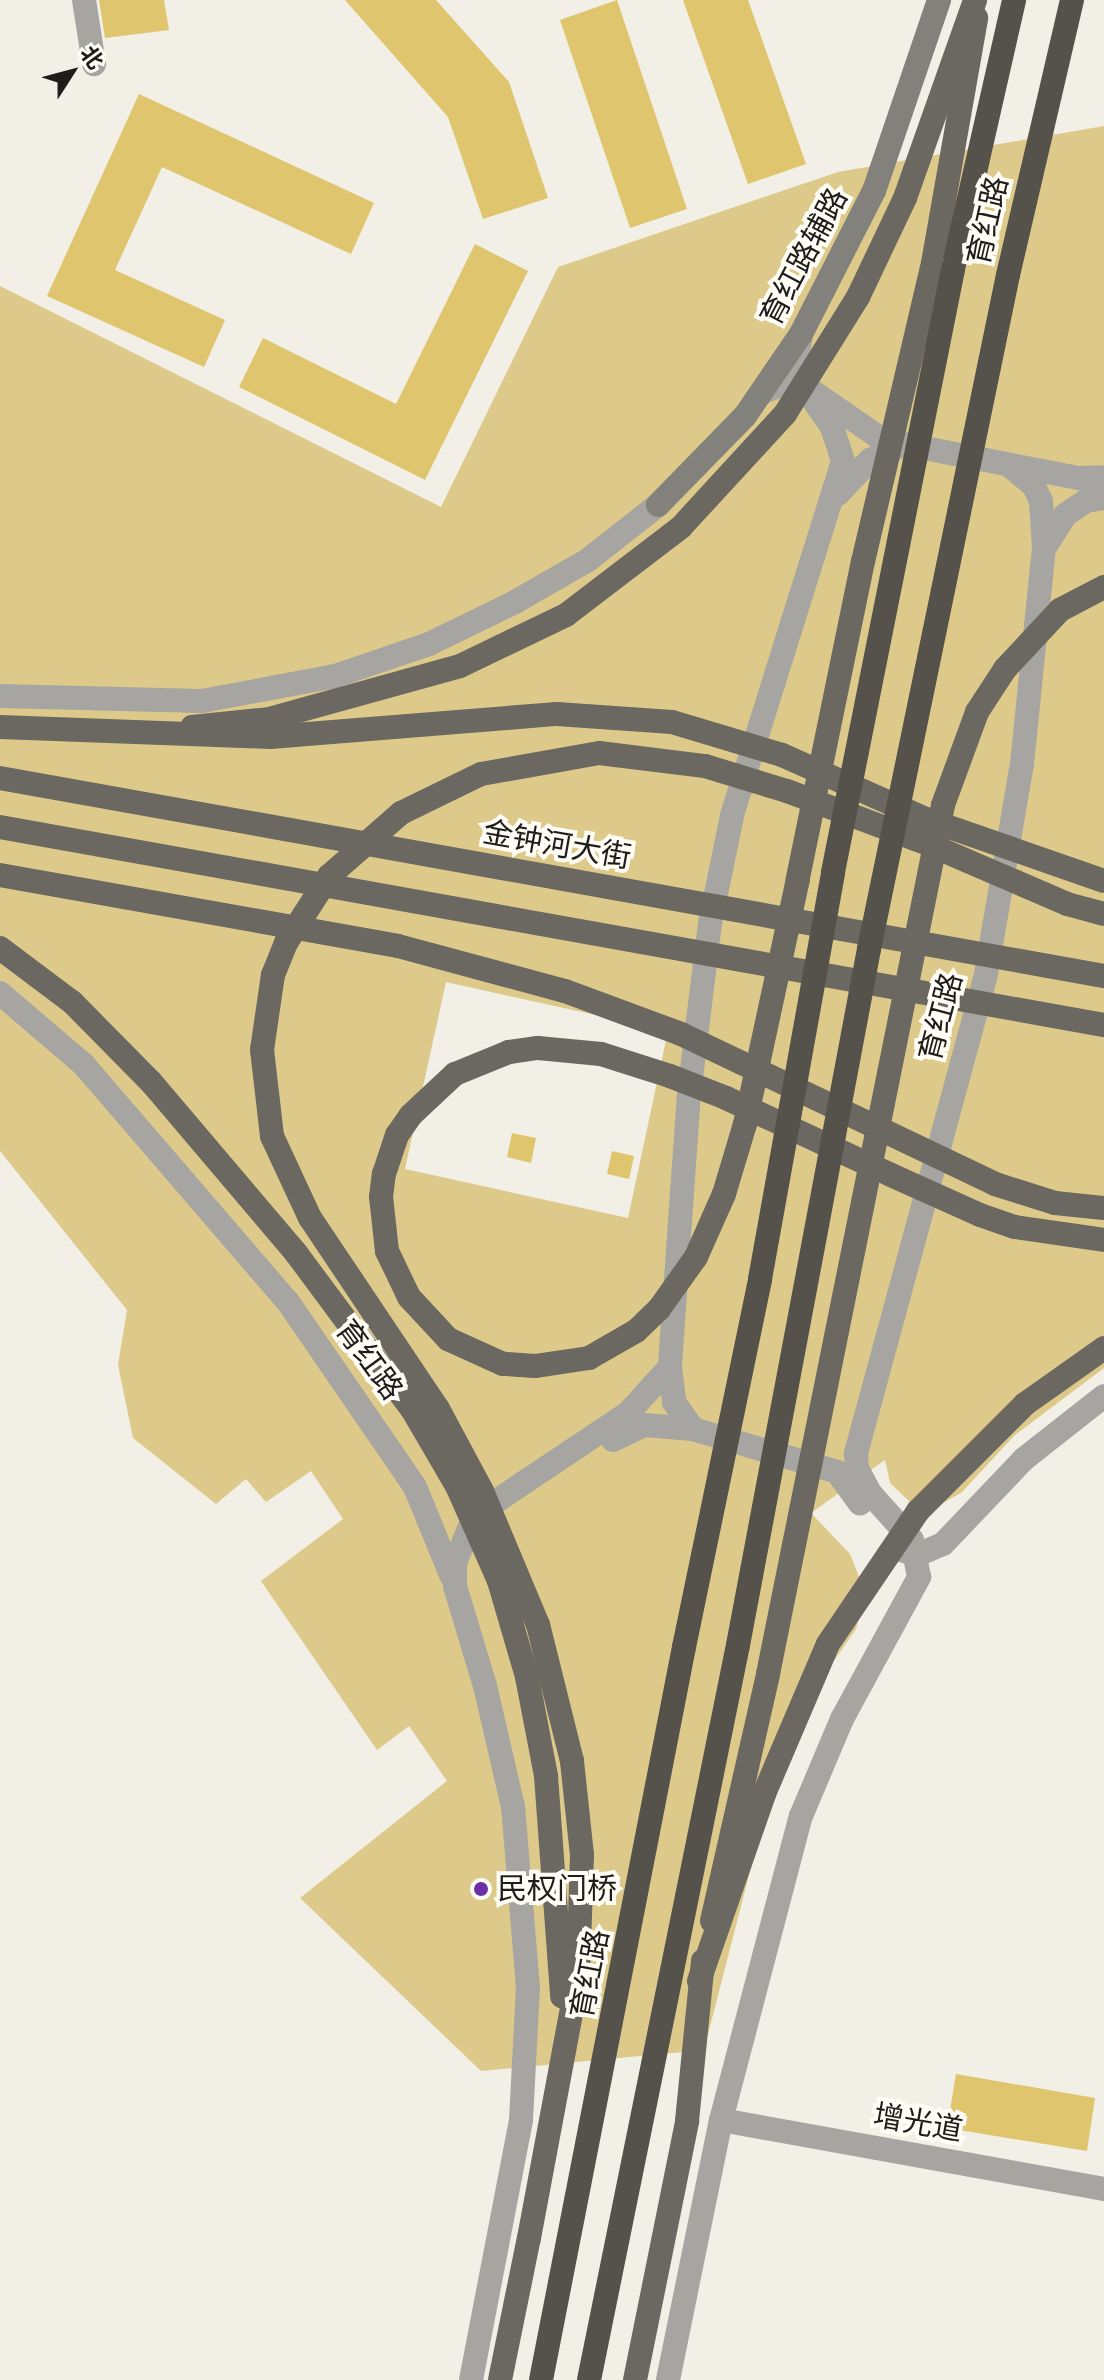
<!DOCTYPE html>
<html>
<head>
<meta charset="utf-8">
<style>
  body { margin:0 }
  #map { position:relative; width:1104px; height:2380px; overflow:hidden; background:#f2efe6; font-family:Cabin,"Noto Sans SC",sans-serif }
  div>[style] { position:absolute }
  .green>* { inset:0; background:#ddc989 }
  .building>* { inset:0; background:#dfc56e }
  .street>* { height:24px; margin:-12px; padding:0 12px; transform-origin:12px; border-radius:12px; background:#a6a5a1 }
  .secondary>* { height:24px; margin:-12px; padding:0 12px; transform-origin:12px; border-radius:12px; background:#83817c }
  .primary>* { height:24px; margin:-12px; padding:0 12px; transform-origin:12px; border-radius:12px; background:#6a6861 }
  .highway>* { height:24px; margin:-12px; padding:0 12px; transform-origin:12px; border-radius:12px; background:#55524b }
  .primary-bridge>* { height:24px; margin:-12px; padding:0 12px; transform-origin:12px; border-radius:12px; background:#6a6861 }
  .highway-bridge>* { height:24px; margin:-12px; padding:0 12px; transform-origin:12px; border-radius:12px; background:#55524b }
  .dots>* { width:22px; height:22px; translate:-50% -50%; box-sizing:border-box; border:4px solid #fffdf5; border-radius:50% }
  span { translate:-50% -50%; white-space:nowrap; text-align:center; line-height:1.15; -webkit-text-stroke:8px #fffdf5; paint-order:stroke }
  .street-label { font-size:30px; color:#1e1d1a }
  .poi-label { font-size:30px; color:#1e1d1a }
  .left { translate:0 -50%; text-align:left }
  .north { position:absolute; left:32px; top:32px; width:80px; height:80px; -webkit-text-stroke:6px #fffdf5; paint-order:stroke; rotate:54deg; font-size:22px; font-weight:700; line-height:32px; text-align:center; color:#1e1d1a }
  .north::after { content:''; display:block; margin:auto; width:28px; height:36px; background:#1e1d1a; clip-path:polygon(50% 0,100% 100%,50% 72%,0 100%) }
</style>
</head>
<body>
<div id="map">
  <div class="green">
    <div style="clip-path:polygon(evenodd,1104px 126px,1104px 1368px,1015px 1435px,961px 1493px,939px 1505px,911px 1503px,890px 1483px,885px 1460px,811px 1513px,850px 1554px,866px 1594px,856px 1629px,813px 1691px,758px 1840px,704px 2050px,481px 2071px,300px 1898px,447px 1781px,409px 1726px,377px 1750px,261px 1581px,343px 1519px,311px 1471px,266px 1502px,246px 1479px,216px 1504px,133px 1438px,118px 1365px,127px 1310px,0 1151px,0 286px,441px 507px,558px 267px,838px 172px,1104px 126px,446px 982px,668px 1031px,628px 1218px,405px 1169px,446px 982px)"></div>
  </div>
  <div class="building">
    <div style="clip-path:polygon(99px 0,164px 0,169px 30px,105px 38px)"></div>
    <div style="clip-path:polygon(345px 0,436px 0,509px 82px,548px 198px,483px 219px,448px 117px)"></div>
    <div style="clip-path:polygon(617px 0,687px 209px,630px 228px,560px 20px)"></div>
    <div style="clip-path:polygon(683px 0,748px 0,806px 164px,748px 184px)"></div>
    <div style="clip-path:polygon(139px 94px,374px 203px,351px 254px,162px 167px,115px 270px,225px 320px,204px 367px,47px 296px)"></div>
    <div style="clip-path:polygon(475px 244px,528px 271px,425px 480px,239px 387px,263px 338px,396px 404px)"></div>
    <div style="clip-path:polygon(512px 1133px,536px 1138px,531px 1163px,507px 1157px)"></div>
    <div style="clip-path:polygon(612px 1151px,634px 1156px,629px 1179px,607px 1174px)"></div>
    <div style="clip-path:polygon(956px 2074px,1095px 2098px,1087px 2151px,947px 2128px)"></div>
  </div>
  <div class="street">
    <div style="left:84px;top:0;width:65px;rotate:81.1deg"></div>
    <div style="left:801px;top:334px;width:29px;rotate:98deg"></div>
    <div style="left:797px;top:363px;width:22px;rotate:77deg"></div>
    <div style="left:802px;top:384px;width:52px;rotate:55.1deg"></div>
    <div style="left:832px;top:427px;width:36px;rotate:72deg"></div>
    <div style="left:843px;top:461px;width:372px;rotate:107.4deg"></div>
    <div style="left:732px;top:816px;width:109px;rotate:101.6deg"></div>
    <div style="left:710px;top:923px;width:171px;rotate:97deg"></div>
    <div style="left:689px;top:1093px;width:275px;rotate:94deg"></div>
    <div style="left:670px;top:1367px;width:35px;rotate:83deg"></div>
    <div style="left:674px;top:1402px;width:33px;rotate:55deg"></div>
    <div style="left:693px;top:1429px;width:150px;rotate:16.6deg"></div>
    <div style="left:837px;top:1472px;width:39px;rotate:54deg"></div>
    <div style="left:763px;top:392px;width:24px;rotate:-22deg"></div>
    <div style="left:785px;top:383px;width:17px;rotate:3deg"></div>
    <div style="left:802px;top:384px;width:98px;rotate:34.7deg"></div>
    <div style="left:883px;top:440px;width:200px;rotate:11deg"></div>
    <div style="left:1079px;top:478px;width:25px;rotate:-2deg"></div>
    <div style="left:1009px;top:465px;width:33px;rotate:40deg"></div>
    <div style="left:1034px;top:486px;width:17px;rotate:65deg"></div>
    <div style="left:1041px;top:501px;width:46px;rotate:86.3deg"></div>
    <div style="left:838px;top:494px;width:47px;rotate:-46.7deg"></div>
    <div style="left:870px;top:460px;width:38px;rotate:-25deg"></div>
    <div style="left:0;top:696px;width:202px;rotate:1.4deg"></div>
    <div style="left:202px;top:701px;width:135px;rotate:-10.6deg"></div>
    <div style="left:335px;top:676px;width:99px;rotate:-18.8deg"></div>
    <div style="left:429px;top:644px;width:96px;rotate:-26deg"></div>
    <div style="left:515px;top:602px;width:84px;rotate:-29.9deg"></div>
    <div style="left:588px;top:560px;width:89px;rotate:-38.2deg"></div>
    <div style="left:0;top:993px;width:111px;rotate:40.6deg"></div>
    <div style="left:84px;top:1065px;width:313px;rotate:49.3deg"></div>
    <div style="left:288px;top:1302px;width:224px;rotate:55.5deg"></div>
    <div style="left:415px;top:1487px;width:97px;rotate:67.7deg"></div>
    <div style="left:613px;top:1440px;width:34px;rotate:-26deg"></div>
    <div style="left:644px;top:1425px;width:49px;rotate:4.7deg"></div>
    <div style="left:904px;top:1551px;width:14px;rotate:17deg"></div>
    <div style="left:917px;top:1555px;width:28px;rotate:-23deg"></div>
    <div style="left:943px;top:1544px;width:117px;rotate:-46.4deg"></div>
    <div style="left:1024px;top:1459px;width:102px;rotate:-38.2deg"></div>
    <div style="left:721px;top:2120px;width:389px;rotate:10.2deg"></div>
    <div style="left:471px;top:2380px;width:265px;rotate:-79.1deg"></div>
    <div style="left:521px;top:2120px;width:132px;rotate:-87deg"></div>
    <div style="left:528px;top:1988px;width:182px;rotate:-94.7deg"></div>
    <div style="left:513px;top:1807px;width:124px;rotate:-103deg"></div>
    <div style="left:485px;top:1686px;width:104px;rotate:-106.7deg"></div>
    <div style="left:455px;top:1586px;width:23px;rotate:-90deg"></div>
    <div style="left:455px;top:1563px;width:37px;rotate:-68deg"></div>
    <div style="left:469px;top:1529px;width:30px;rotate:-49deg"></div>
    <div style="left:489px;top:1506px;width:167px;rotate:-33.8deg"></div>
    <div style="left:628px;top:1413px;width:62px;rotate:-47.6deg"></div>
    <div style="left:668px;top:2380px;width:265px;rotate:-78.5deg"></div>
    <div style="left:721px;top:2120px;width:314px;rotate:-75.3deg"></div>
    <div style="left:801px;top:1816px;width:105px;rotate:-67.1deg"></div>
    <div style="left:842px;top:1719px;width:162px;rotate:-61.5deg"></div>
    <div style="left:919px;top:1577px;width:38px;rotate:-101deg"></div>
    <div style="left:912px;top:1540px;width:63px;rotate:-131.8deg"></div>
    <div style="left:870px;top:1493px;width:27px;rotate:-118deg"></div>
    <div style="left:857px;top:1469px;width:16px;rotate:-94deg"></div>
    <div style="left:856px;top:1453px;width:496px;rotate:-74.8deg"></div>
    <div style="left:986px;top:974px;width:213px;rotate:-80.3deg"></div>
    <div style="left:1022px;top:764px;width:216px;rotate:-84.2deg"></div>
    <div style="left:1044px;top:549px;width:40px;rotate:-58deg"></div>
    <div style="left:1065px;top:515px;width:25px;rotate:-34deg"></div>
    <div style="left:1086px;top:501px;width:18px;rotate:-9deg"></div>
  </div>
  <div class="secondary">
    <div style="left:658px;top:505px;width:124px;rotate:-45.7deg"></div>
    <div style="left:745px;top:416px;width:99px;rotate:-55.7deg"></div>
    <div style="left:801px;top:334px;width:161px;rotate:-63deg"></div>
    <div style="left:874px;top:191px;width:202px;rotate:-71.2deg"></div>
  </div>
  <div class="primary">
    <div style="left:933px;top:263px;width:249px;rotate:-80deg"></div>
    <div style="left:192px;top:727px;width:77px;rotate:-5.9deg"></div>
    <div style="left:269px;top:719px;width:198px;rotate:-15.5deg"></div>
    <div style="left:460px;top:666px;width:118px;rotate:-25.7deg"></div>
    <div style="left:566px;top:615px;width:145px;rotate:-37.4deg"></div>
    <div style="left:0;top:948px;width:90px;rotate:36.9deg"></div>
    <div style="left:72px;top:1002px;width:112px;rotate:45.4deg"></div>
    <div style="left:151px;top:1082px;width:224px;rotate:49.7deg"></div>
    <div style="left:1025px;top:1404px;width:97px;rotate:-35.3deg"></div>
    <div style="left:712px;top:1921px;width:253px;rotate:-77.2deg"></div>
    <div style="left:500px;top:2380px;width:145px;rotate:-78.5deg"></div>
    <div style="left:635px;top:2380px;width:264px;rotate:-78.6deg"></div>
    <div style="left:687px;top:2121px;width:161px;rotate:-84.3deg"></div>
  </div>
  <div class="highway">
    <div style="left:953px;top:269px;width:276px;rotate:-77.2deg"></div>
    <div style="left:1008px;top:275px;width:282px;rotate:-76.9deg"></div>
    <div style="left:541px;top:2380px;width:747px;rotate:-78.96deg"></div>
    <div style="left:589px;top:2380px;width:750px;rotate:-78.54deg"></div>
  </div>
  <div class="primary-bridge">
    <div style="left:933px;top:263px;width:306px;rotate:103.2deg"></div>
    <div style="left:863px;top:561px;width:325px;rotate:101.6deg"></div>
    <div style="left:798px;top:879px;width:251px;rotate:102.2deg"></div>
    <div style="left:745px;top:1124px;width:73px;rotate:106.7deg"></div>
    <div style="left:724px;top:1194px;width:69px;rotate:114deg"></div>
    <div style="left:696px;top:1257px;width:64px;rotate:125.4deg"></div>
    <div style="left:659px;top:1309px;width:32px;rotate:136deg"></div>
    <div style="left:636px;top:1331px;width:54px;rotate:150.1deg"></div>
    <div style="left:589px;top:1358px;width:55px;rotate:171.6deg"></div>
    <div style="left:535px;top:1366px;width:32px;rotate:-176deg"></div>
    <div style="left:503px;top:1364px;width:60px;rotate:-155.6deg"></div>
    <div style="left:448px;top:1339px;width:57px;rotate:-132.9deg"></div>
    <div style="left:409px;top:1297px;width:51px;rotate:-115.6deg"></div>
    <div style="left:387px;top:1251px;width:54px;rotate:-96.3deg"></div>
    <div style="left:381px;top:1197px;width:23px;rotate:-83deg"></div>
    <div style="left:384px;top:1174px;width:41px;rotate:-71.6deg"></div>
    <div style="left:397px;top:1135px;width:24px;rotate:-55deg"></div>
    <div style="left:411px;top:1115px;width:60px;rotate:-43deg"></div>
    <div style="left:455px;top:1074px;width:58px;rotate:-22.2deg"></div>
    <div style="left:509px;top:1052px;width:29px;rotate:-8deg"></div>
    <div style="left:538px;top:1048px;width:63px;rotate:5.4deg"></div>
    <div style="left:601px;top:1054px;width:72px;rotate:17.7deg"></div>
    <div style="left:670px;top:1076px;width:60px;rotate:21.4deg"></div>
    <div style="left:726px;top:1098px;width:182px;rotate:25deg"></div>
    <div style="left:891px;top:1175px;width:98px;rotate:24.2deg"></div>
    <div style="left:980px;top:1215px;width:37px;rotate:19deg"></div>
    <div style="left:1015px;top:1227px;width:90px;rotate:8.3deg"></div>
    <div style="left:681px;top:527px;width:154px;rotate:-47.4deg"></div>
    <div style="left:785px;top:414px;width:138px;rotate:-58deg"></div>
    <div style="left:858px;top:297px;width:110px;rotate:-64.6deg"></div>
    <div style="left:905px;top:198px;width:210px;rotate:-70.5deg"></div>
    <div style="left:0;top:727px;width:270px;rotate:2.1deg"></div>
    <div style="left:270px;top:737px;width:288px;rotate:-4.6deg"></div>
    <div style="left:557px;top:714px;width:115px;rotate:4deg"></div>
    <div style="left:672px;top:722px;width:115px;rotate:16.7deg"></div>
    <div style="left:782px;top:755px;width:158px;rotate:24deg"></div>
    <div style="left:926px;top:819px;width:188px;rotate:19.2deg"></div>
    <div style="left:0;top:778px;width:1122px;rotate:10.17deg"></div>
    <div style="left:0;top:827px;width:1122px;rotate:10.17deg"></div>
    <div style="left:0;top:875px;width:404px;rotate:10.1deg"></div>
    <div style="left:398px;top:946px;width:173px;rotate:15.1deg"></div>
    <div style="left:565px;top:991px;width:124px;rotate:20.3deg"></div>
    <div style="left:681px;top:1034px;width:348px;rotate:25.5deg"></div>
    <div style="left:995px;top:1184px;width:63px;rotate:17.6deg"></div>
    <div style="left:1055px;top:1203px;width:49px;rotate:5.8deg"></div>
    <div style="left:296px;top:1253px;width:194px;rotate:53.4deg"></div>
    <div style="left:412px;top:1409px;width:89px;rotate:59.7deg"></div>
    <div style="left:457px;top:1486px;width:104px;rotate:66.1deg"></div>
    <div style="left:499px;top:1581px;width:100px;rotate:73.7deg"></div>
    <div style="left:527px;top:1677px;width:101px;rotate:79.1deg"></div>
    <div style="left:546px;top:1776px;width:221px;rotate:85.8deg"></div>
    <div style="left:768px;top:1674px;width:886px;rotate:-78.61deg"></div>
    <div style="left:943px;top:805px;width:99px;rotate:-69.9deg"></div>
    <div style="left:977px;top:712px;width:51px;rotate:-56.9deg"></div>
    <div style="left:1005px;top:669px;width:81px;rotate:-47deg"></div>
    <div style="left:1060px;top:610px;width:50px;rotate:-27.6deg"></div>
    <div style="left:699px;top:1981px;width:198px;rotate:-70.8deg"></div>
    <div style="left:764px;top:1794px;width:163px;rotate:-66.9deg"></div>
    <div style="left:828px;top:1644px;width:161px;rotate:-55.9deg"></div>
    <div style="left:918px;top:1511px;width:151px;rotate:-45deg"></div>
    <div style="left:529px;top:2238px;width:267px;rotate:-79.4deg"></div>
    <div style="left:578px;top:1976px;width:121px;rotate:-88.1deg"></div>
    <div style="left:582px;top:1855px;width:95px;rotate:-96.1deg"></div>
    <div style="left:572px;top:1761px;width:140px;rotate:-104deg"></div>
    <div style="left:538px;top:1625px;width:145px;rotate:-112.7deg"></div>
    <div style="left:482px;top:1491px;width:93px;rotate:-118.2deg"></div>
    <div style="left:438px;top:1409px;width:230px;rotate:-123.8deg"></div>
    <div style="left:310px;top:1218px;width:90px;rotate:-114.9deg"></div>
    <div style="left:272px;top:1136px;width:87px;rotate:-96.6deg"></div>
    <div style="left:262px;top:1050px;width:76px;rotate:-81.7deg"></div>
    <div style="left:273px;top:975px;width:35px;rotate:-68deg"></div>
    <div style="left:286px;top:943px;width:80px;rotate:-57.3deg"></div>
    <div style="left:329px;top:876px;width:96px;rotate:-41.2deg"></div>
    <div style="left:401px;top:813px;width:89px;rotate:-26deg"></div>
    <div style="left:481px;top:774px;width:120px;rotate:-10.1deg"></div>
    <div style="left:599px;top:753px;width:107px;rotate:7deg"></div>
    <div style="left:705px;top:766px;width:86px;rotate:17deg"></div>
    <div style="left:787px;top:791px;width:151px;rotate:20.6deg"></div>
    <div style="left:928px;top:844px;width:151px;rotate:23.3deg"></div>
    <div style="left:1067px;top:904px;width:38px;rotate:15deg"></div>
  </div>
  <div class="highway-bridge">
    <div style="left:738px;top:1645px;width:708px;rotate:-79.34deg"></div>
    <div style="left:869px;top:949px;width:688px;rotate:-78.35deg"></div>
    <div style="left:684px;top:1647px;width:376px;rotate:-78.3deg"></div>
    <div style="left:760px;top:1279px;width:413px;rotate:-79.8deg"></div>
    <div style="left:833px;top:872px;width:615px;rotate:-78.74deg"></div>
  </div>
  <div class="dots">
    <div style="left:481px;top:1889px;background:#6c2fa5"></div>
  </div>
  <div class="street-label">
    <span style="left:988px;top:221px;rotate:-77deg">育红路</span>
    <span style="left:804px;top:257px;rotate:-62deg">育红路辅路</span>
    <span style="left:557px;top:845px;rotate:10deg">金钟河大街</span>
    <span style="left:941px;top:1017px;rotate:-75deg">育红路</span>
    <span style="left:369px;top:1360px;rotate:54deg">育红路</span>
    <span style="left:590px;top:1974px;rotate:-79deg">育红路</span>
    <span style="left:918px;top:2123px;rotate:10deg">增光道</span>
  </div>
  <div class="poi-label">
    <span class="left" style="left:497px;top:1889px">民权门桥</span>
  </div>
  <div class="north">北</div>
</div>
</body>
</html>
